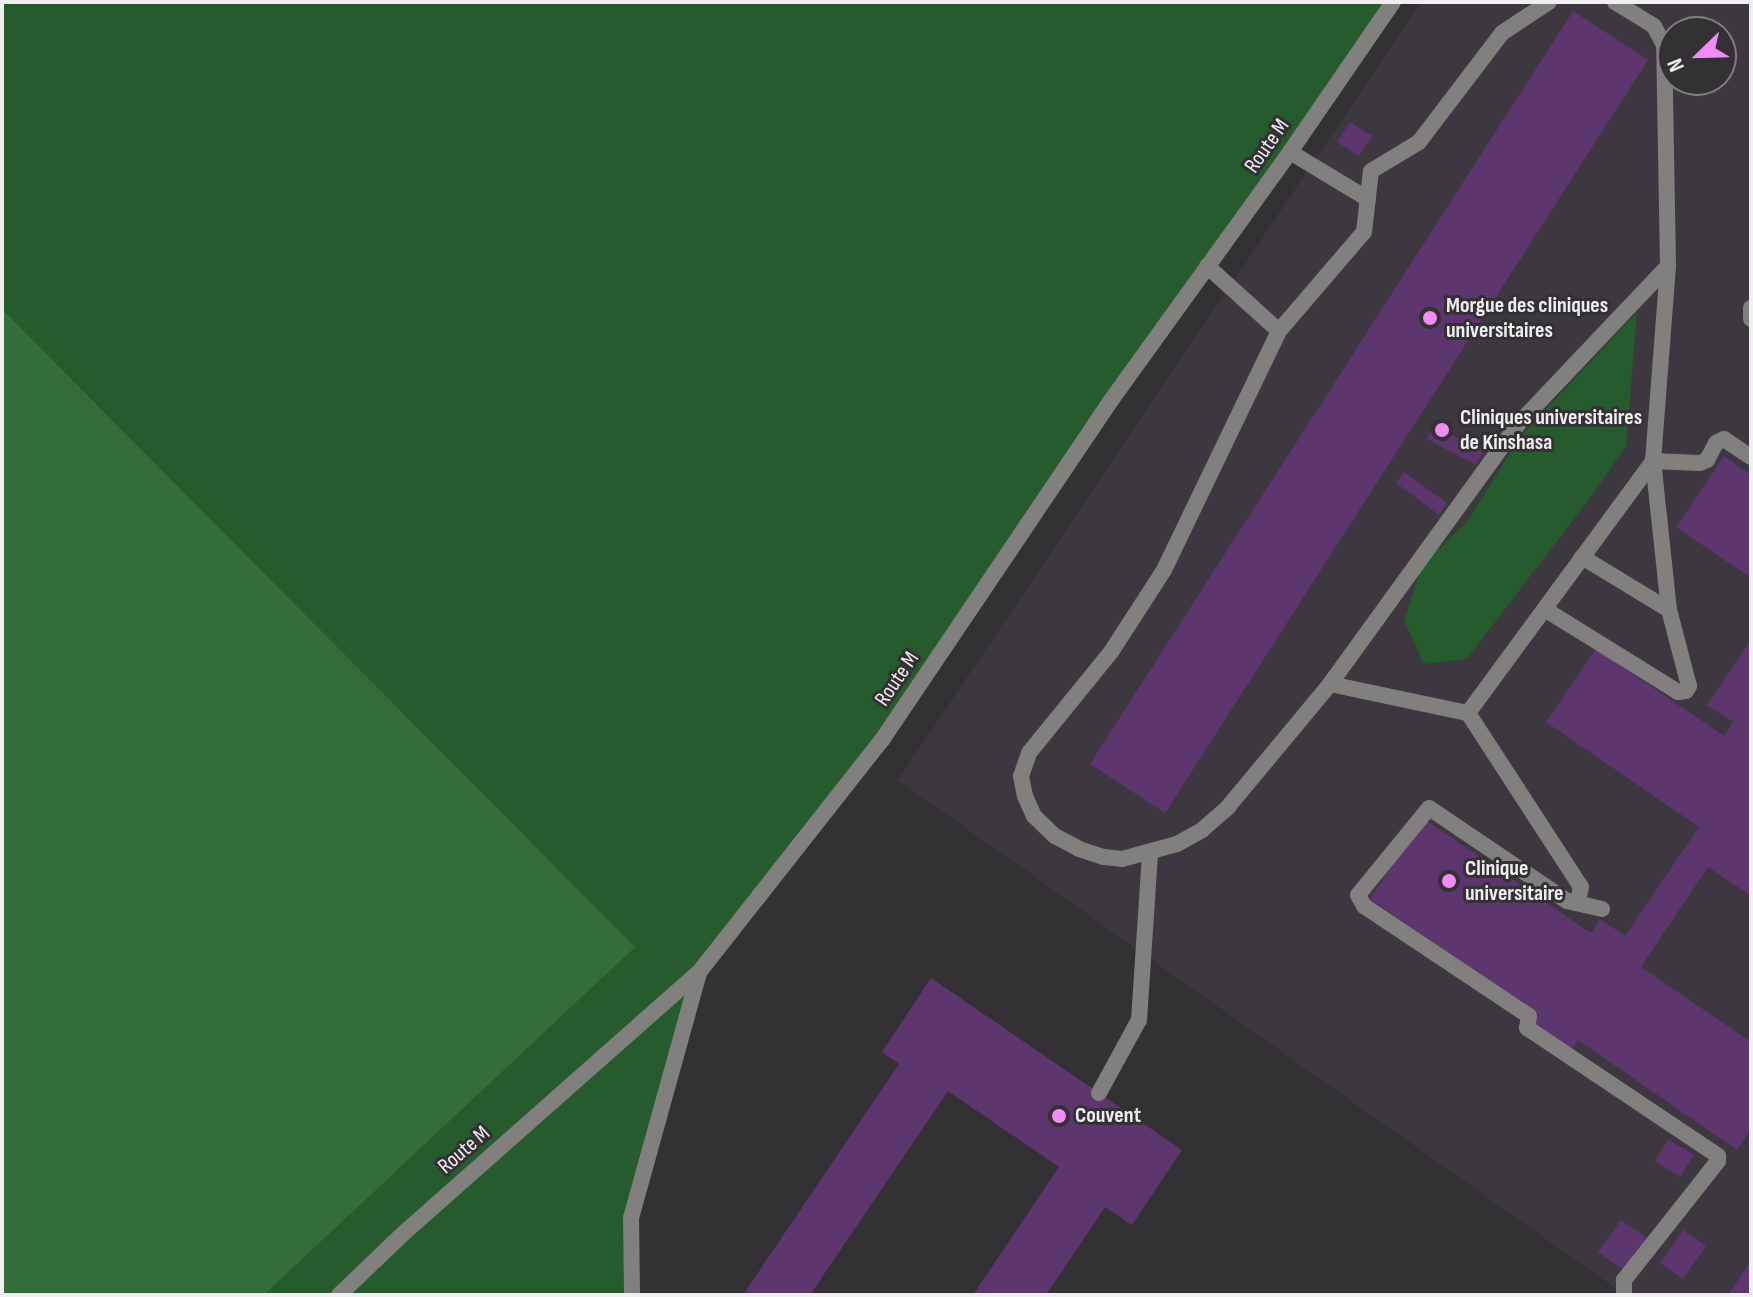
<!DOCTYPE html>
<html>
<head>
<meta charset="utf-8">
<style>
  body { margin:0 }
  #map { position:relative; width:1753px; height:1297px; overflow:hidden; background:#333134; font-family:"Sofia Sans Condensed",sans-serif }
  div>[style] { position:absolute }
  .built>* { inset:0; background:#3d3740 }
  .green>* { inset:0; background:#255b2d }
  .forest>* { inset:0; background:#336e3a }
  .building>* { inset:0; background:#5d366f }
  .lane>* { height:16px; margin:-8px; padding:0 8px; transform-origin:8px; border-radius:8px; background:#82807e }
  .dots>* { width:22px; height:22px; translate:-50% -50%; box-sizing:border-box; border:4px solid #333134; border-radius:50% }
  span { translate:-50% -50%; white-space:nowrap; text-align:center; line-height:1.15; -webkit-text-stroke:6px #333134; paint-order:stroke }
  .street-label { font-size:22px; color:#f0eef1 }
  .poi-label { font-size:22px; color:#f0eef1; font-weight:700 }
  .left { translate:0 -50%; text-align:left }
  .frame { position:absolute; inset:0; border:4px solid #f0eef1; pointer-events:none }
  .north { position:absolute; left:1657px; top:16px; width:80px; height:80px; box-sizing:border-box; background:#333134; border:2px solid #7f7d80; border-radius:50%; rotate:247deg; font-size:22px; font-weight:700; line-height:32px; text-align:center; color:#f0eef1 }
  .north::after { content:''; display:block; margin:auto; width:28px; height:36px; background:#f18bf5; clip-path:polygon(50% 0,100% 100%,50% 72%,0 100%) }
</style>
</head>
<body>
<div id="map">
  <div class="built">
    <div style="clip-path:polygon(evenodd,1421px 2px,1751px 2px,1751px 1295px,1625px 1295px,898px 780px,1421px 2px,1673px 32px,1721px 32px,1721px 80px,1673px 80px,1673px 32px)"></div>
  </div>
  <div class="green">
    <div style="clip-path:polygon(2px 2px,1393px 2px,950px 639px,700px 971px,630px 1237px,631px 1295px,264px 1295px,634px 947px,2px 309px)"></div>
    <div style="clip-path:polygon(1637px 312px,1626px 446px,1593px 494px,1467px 659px,1424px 664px,1404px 620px,1423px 564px,1467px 522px,1520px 437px)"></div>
  </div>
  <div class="forest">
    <div style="clip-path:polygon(2px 309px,635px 947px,264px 1295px,2px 1295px)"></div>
  </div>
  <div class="building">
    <div style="clip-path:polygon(1573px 11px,1648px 60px,1165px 813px,1090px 764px)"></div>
    <div style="clip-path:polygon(1350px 122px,1372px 136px,1359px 156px,1337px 142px)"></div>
    <div style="clip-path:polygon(1435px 425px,1483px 452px,1476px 465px,1427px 439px)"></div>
    <div style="clip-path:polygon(1724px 456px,1751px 475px,1751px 578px,1676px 527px)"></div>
    <div style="clip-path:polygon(1404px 472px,1447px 503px,1439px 515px,1396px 483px)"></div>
    <div style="clip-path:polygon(1751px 640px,1751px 896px,1708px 867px,1641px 967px,1751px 1042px,1751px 1129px,1737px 1150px,1578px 1040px,1571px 1051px,1533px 1024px,1539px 1015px,1370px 899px,1424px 819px,1591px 933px,1600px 919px,1625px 936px,1699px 827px,1546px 722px,1596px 649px,1724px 736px,1733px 722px,1707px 705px)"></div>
    <div style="clip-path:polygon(931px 978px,1182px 1150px,1132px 1225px,1105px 1207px,1046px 1295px,973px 1295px,1059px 1167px,948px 1091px,810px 1295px,743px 1295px,899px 1064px,882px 1052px)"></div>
    <div style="clip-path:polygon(1668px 1139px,1694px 1155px,1680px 1177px,1655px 1161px)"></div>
    <div style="clip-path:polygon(1621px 1220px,1658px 1246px,1635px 1278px,1598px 1252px)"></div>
    <div style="clip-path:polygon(1683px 1230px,1706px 1246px,1683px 1279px,1660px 1263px)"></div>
    <div style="clip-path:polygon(1751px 1261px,1751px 1295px,1728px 1295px)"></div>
  </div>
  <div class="lane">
    <div style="left:1290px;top:152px;width:91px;rotate:31.1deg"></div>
    <div style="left:1207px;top:266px;width:97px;rotate:42.1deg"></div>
    <div style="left:1279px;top:331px;width:265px;rotate:115.7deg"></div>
    <div style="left:1164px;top:570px;width:98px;rotate:122.9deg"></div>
    <div style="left:1111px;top:652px;width:130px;rotate:129.1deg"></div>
    <div style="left:1029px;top:753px;width:24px;rotate:109deg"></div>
    <div style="left:1021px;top:776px;width:20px;rotate:79deg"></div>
    <div style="left:1025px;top:796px;width:22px;rotate:66deg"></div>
    <div style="left:1034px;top:816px;width:29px;rotate:44deg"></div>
    <div style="left:1055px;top:836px;width:27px;rotate:28deg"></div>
    <div style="left:1079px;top:849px;width:26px;rotate:18deg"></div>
    <div style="left:1104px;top:857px;width:18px;rotate:6deg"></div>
    <div style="left:1122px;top:859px;width:57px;rotate:-15.3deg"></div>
    <div style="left:1177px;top:844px;width:29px;rotate:-29deg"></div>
    <div style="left:1202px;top:830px;width:35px;rotate:-41deg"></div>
    <div style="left:1228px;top:807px;width:160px;rotate:-50.3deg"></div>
    <div style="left:1330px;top:684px;width:324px;rotate:-54.1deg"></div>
    <div style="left:1520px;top:422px;width:215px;rotate:-46.5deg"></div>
    <div style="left:1751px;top:308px;width:11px;rotate:90deg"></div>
    <div style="left:1279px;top:331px;width:130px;rotate:-49.4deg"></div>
    <div style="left:1364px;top:232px;width:61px;rotate:-83.5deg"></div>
    <div style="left:1371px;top:171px;width:56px;rotate:-31.1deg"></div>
    <div style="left:1419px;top:142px;width:137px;rotate:-52.7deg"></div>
    <div style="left:1502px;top:33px;width:56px;rotate:-33.4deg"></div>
    <div style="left:1582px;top:557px;width:102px;rotate:31.3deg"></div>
    <div style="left:1546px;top:610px;width:155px;rotate:31.8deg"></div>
    <div style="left:1678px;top:692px;width:8px;rotate:-7deg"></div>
    <div style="left:1686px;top:691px;width:6px;rotate:-59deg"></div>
    <div style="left:1689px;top:686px;width:79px;rotate:-104.7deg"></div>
    <div style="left:1669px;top:610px;width:150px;rotate:-96.1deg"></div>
    <div style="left:1653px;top:461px;width:47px;rotate:2.4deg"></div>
    <div style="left:1700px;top:463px;width:8px;rotate:-23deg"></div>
    <div style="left:1707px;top:460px;width:19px;rotate:-62deg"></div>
    <div style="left:1716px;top:443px;width:9px;rotate:-27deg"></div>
    <div style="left:1724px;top:439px;width:32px;rotate:34deg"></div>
    <div style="left:1330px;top:684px;width:141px;rotate:11.9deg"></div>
    <div style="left:1468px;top:713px;width:207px;rotate:57deg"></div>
    <div style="left:1581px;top:887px;width:14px;rotate:102deg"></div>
    <div style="left:1468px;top:713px;width:313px;rotate:-53.7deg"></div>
    <div style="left:1653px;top:461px;width:196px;rotate:-85.6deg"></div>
    <div style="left:1668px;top:266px;width:221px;rotate:-91deg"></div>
    <div style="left:1664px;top:45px;width:21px;rotate:-118deg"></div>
    <div style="left:1654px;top:26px;width:46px;rotate:-148.4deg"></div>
    <div style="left:1602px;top:909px;width:36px;rotate:-167deg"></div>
    <div style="left:1567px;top:901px;width:166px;rotate:-146deg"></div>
    <div style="left:1429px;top:808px;width:112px;rotate:129.2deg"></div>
    <div style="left:1358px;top:895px;width:13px;rotate:61deg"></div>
    <div style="left:1364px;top:906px;width:198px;rotate:33.7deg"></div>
    <div style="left:1529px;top:1016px;width:12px;rotate:99deg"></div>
    <div style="left:1527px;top:1028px;width:230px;rotate:33.8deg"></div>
    <div style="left:1718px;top:1156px;width:5px;rotate:90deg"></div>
    <div style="left:1718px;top:1161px;width:152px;rotate:128.3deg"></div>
    <div style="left:1624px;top:1280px;width:15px;rotate:90deg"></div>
    <div style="left:1099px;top:1093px;width:83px;rotate:-61.3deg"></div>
    <div style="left:1139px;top:1020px;width:166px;rotate:-86.2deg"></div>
    <div style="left:339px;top:1295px;width:91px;rotate:-43.7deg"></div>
    <div style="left:405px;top:1232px;width:394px;rotate:-41.5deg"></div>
    <div style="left:700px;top:971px;width:294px;rotate:-51.8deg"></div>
    <div style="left:882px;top:740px;width:411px;rotate:-56deg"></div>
    <div style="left:1112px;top:399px;width:304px;rotate:-54.2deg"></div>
    <div style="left:1290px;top:152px;width:182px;rotate:-55.5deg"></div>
    <div style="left:632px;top:1295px;width:77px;rotate:-90.7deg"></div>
    <div style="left:631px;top:1218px;width:254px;rotate:-74.5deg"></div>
  </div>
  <div class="dots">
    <div style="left:1430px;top:318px;background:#f18bf5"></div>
    <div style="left:1442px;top:430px;background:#f18bf5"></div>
    <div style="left:1449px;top:881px;background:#f18bf5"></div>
    <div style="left:1059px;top:1116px;background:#f18bf5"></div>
  </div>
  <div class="street-label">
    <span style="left:1267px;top:146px;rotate:-55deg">Route M</span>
    <span style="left:897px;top:679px;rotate:-56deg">Route M</span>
    <span style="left:464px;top:1150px;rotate:-41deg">Route M</span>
  </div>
  <div class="poi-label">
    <span class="left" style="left:1446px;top:318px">Morgue des cliniques<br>universitaires</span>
    <span class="left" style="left:1460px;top:430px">Cliniques universitaires<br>de Kinshasa</span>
    <span class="left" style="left:1465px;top:881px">Clinique<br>universitaire</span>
    <span class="left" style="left:1075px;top:1116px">Couvent</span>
  </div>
  <div class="frame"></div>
  <div class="north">N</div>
</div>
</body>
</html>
